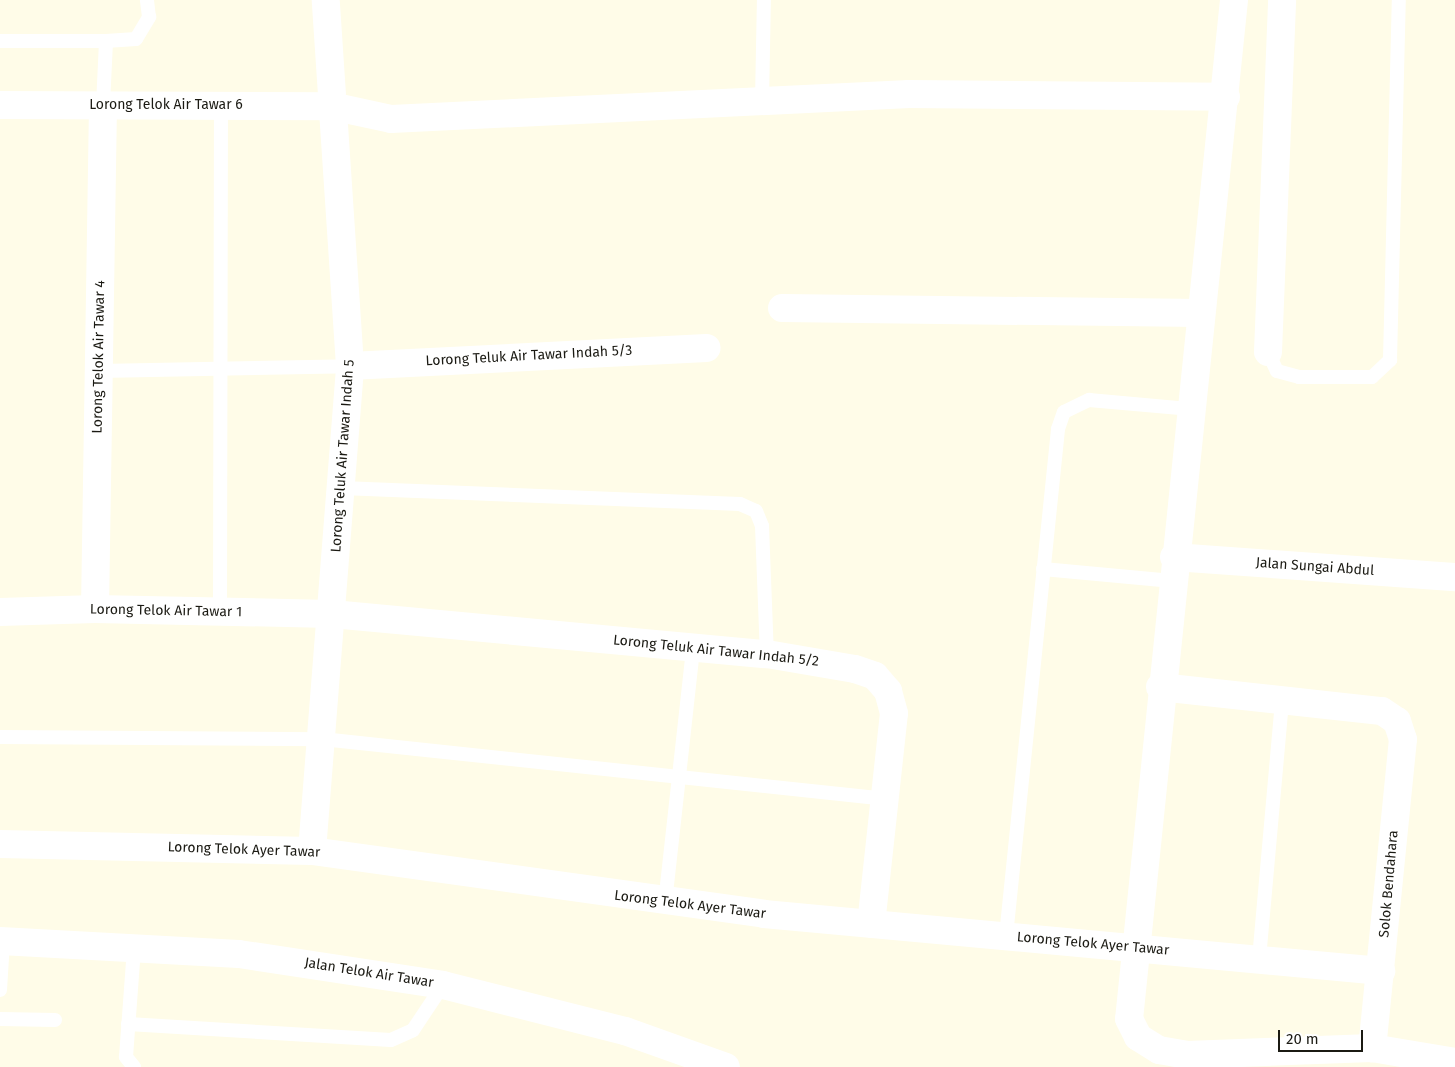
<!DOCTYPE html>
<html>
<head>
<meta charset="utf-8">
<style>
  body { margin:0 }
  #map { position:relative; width:1455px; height:1067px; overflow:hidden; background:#fffce8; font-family:"Fira Sans",sans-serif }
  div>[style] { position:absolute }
  .lane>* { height:14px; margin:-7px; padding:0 7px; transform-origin:7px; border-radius:7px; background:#fff }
  .street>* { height:28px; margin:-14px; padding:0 14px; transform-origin:14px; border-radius:14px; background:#fff }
  .primary>* { height:28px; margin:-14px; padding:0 14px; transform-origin:14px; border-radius:14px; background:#fff }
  span { translate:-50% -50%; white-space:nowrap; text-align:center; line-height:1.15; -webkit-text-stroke:4px #fff; paint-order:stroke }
  .street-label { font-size:14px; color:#1b1a13 }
  .scale { position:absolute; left:1278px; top:1030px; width:85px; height:22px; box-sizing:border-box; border:2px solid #1b1a13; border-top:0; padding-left:6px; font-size:15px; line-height:18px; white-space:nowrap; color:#1b1a13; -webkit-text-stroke:4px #fff; paint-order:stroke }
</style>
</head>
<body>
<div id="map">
  <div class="lane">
    <div style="left:0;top:41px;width:106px"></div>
    <div style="left:762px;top:100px;width:100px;rotate:-88.9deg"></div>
    <div style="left:103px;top:105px;width:64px;rotate:-87.3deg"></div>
    <div style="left:106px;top:41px;width:30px;rotate:-4deg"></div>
    <div style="left:136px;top:39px;width:26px;rotate:-59deg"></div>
    <div style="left:149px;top:17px;width:17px;rotate:-97deg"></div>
    <div style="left:1268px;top:352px;width:21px;rotate:65deg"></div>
    <div style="left:1277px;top:371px;width:23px;rotate:15deg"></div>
    <div style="left:1299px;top:377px;width:73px"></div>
    <div style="left:1372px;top:377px;width:25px;rotate:-43deg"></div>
    <div style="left:1390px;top:360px;width:360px;rotate:-88.6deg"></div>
    <div style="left:99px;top:371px;width:251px;rotate:-1.1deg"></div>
    <div style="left:342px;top:488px;width:398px;rotate:2.3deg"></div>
    <div style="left:740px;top:504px;width:17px;rotate:24deg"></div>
    <div style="left:756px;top:511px;width:16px;rotate:68deg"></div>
    <div style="left:762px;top:526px;width:128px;rotate:87.8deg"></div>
    <div style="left:1043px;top:569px;width:130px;rotate:5.3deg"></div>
    <div style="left:220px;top:612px;width:506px;rotate:-89.89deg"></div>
    <div style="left:0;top:737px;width:322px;rotate:0.4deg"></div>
    <div style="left:322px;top:739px;width:568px;rotate:6.06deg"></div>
    <div style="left:665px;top:903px;width:257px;rotate:-83.7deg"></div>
    <div style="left:1006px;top:936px;width:510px;rotate:-84.14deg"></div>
    <div style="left:1058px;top:429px;width:18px;rotate:-71deg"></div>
    <div style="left:1064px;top:412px;width:28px;rotate:-26deg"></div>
    <div style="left:1089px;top:400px;width:100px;rotate:5.1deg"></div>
    <div style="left:1259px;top:959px;width:260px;rotate:-84.9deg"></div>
    <div style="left:0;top:990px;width:49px;rotate:-86.5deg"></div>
    <div style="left:0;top:1019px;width:55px;rotate:1deg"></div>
    <div style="left:128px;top:1024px;width:263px;rotate:3.5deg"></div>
    <div style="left:391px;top:1040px;width:24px;rotate:-24deg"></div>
    <div style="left:413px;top:1030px;width:54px;rotate:-56.3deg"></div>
    <div style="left:134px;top:1067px;width:13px;rotate:-129deg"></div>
    <div style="left:126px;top:1057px;width:110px;rotate:-85.8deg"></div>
  </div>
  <div class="street">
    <div style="left:1234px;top:0;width:1024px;rotate:95.88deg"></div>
    <div style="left:1129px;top:1019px;width:20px;rotate:63deg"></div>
    <div style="left:1138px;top:1037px;width:25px;rotate:32deg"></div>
    <div style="left:1159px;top:1050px;width:28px;rotate:10deg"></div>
    <div style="left:1187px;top:1055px;width:185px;rotate:-2.2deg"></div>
    <div style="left:1372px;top:1048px;width:84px;rotate:9.6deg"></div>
    <div style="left:0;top:105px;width:331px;rotate:0.2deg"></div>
    <div style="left:331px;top:106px;width:61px;rotate:12.2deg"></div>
    <div style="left:391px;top:119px;width:519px;rotate:-2.76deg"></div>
    <div style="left:909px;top:94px;width:317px;rotate:0.5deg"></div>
    <div style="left:782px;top:308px;width:419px;rotate:0.7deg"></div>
    <div style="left:1268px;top:352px;width:352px;rotate:-87.7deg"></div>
    <div style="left:350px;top:366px;width:357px;rotate:-2.9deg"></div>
    <div style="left:1174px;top:557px;width:282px;rotate:4.1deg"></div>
    <div style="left:95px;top:609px;width:504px;rotate:-89.09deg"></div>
    <div style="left:0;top:612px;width:95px;rotate:-1.8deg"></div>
    <div style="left:95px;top:609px;width:237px;rotate:1.2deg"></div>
    <div style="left:332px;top:614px;width:437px;rotate:5.3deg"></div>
    <div style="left:767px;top:654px;width:89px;rotate:9.7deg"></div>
    <div style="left:855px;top:669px;width:21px;rotate:19deg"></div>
    <div style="left:875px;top:676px;width:20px;rotate:49deg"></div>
    <div style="left:888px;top:691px;width:23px;rotate:75deg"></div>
    <div style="left:894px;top:713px;width:212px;rotate:96.2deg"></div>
    <div style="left:1160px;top:687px;width:223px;rotate:6.2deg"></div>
    <div style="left:1382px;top:711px;width:18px;rotate:34deg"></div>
    <div style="left:1397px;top:721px;width:19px;rotate:72deg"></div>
    <div style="left:1403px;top:739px;width:311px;rotate:95.7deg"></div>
    <div style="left:0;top:844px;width:312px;rotate:1.3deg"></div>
    <div style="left:312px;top:851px;width:456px;rotate:7.9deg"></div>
    <div style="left:764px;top:914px;width:620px;rotate:5.28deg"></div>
    <div style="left:312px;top:851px;width:486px;rotate:-85.5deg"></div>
    <div style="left:350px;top:366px;width:367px;rotate:-93.8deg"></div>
  </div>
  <div class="primary">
    <div style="left:0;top:941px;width:239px;rotate:3.1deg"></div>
    <div style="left:239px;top:954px;width:206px;rotate:8.6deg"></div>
    <div style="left:443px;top:985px;width:188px;rotate:14.2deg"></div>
    <div style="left:625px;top:1031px;width:107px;rotate:19.6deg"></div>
  </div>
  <div class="street-label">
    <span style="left:166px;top:105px">Lorong Telok Air Tawar 6</span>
    <span style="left:529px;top:356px;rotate:-3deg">Lorong Teluk Air Tawar Indah 5/3</span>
    <span style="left:99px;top:357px;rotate:-89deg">Lorong Telok Air Tawar 4</span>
    <span style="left:343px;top:456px;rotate:-86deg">Lorong Teluk Air Tawar Indah 5</span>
    <span style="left:1315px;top:567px;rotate:4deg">Jalan Sungai Abdul</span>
    <span style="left:166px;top:611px;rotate:1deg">Lorong Telok Air Tawar 1</span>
    <span style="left:716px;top:651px;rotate:6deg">Lorong Teluk Air Tawar Indah 5/2</span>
    <span style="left:244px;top:850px;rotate:2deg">Lorong Telok Ayer Tawar</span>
    <span style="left:1389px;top:884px;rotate:-85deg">Solok Bendahara</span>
    <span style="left:690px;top:905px;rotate:7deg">Lorong Telok Ayer Tawar</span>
    <span style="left:1093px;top:944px;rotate:5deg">Lorong Telok Ayer Tawar</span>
    <span style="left:369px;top:973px;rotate:9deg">Jalan Telok Air Tawar</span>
  </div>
  <div class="scale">20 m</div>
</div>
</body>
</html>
